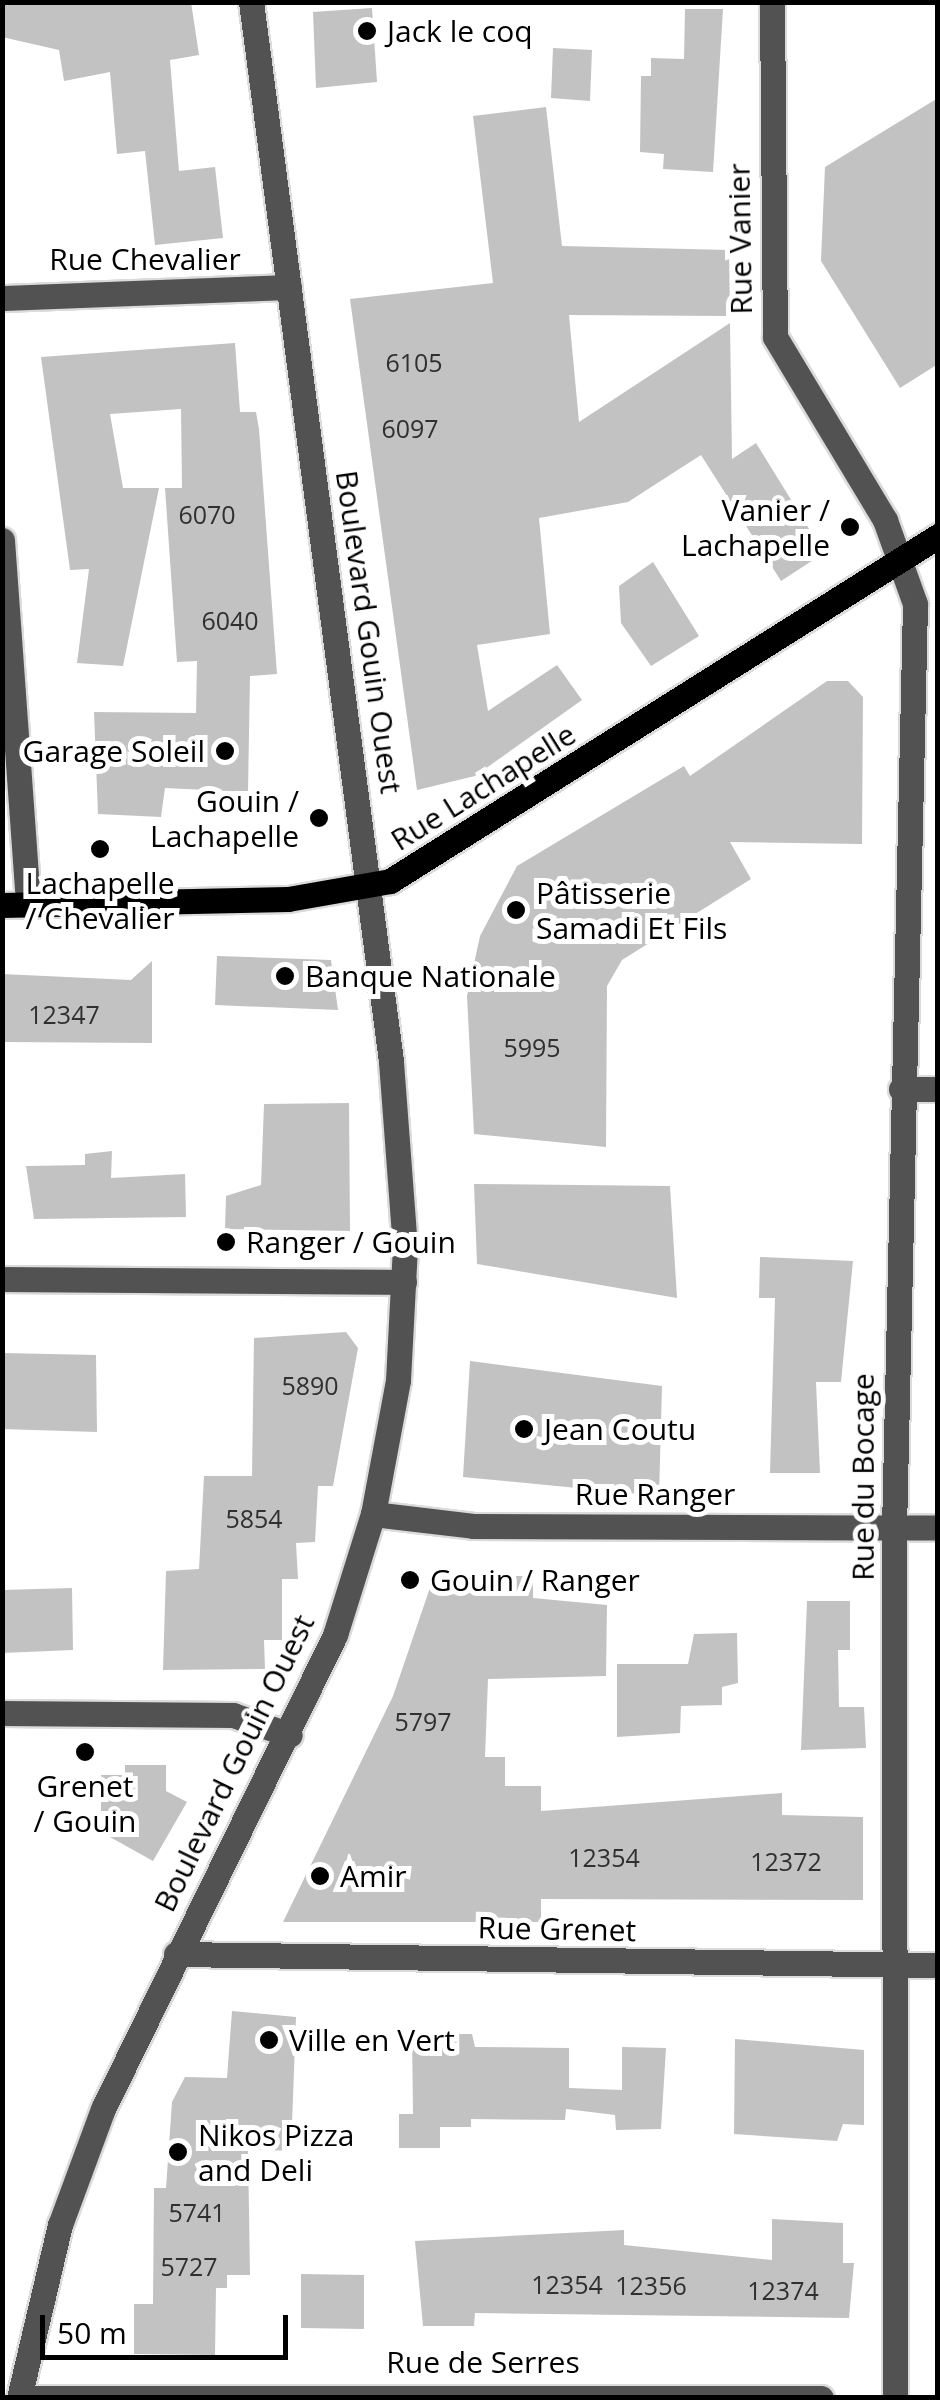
<!DOCTYPE html>
<html>
<head>
<meta charset="utf-8">
<style>
  body { margin:0 }
  #map { position:relative; width:940px; height:2400px; overflow:hidden; background:#fff; font-family:"Open Sans",sans-serif }
  div>[style] { position:absolute }
  .building>* { inset:0; background:#c2c2c2 }
  .roads { filter:drop-shadow(2px 0 #dbdbdb) drop-shadow(-2px 0 #dbdbdb) drop-shadow(0 2px #dbdbdb) drop-shadow(0 -2px #dbdbdb) }
  .minor>* { height:25px; margin:-12.5px; padding:0 12.5px; transform-origin:12.5px; border-radius:12.5px; background:#525252 }
  .major>* { height:25px; margin:-12.5px; padding:0 12.5px; transform-origin:12.5px; border-radius:12.5px; background:#000 }
  .dots>* { width:28px; height:28px; translate:-50% -50%; box-sizing:border-box; border:5px solid #fff; border-radius:50% }
  span { translate:-50% -50%; white-space:nowrap; text-align:center; line-height:1.15; -webkit-text-stroke:10px #fff; paint-order:stroke }
  .number-label { font-size:25px; color:#303030 }
  .number-label span { -webkit-text-stroke-width:0 }
  .poi-label { font-size:30px; color:#000 }
  .left { translate:0 -50%; text-align:left }
  .right { translate:-100% -50%; text-align:right }
  .street-label { font-size:30px; color:#000 }
  .frame { position:absolute; inset:0; border:5px solid #000; pointer-events:none }
  .scale { position:absolute; left:40px; top:2315px; width:248px; height:45px; box-sizing:border-box; border:5px solid #000; border-top:0; padding-left:12px; font-size:30px; line-height:35px; white-space:nowrap; color:#000; -webkit-text-stroke:8px #fff; paint-order:stroke }
</style>
</head>
<body>
<div id="map">
  <div class="building">
    <div style="clip-path:polygon(2px 2px,191px 2px,199px 55px,170px 60px,179px 171px,215px 167px,223px 238px,155px 245px,145px 151px,117px 154px,110px 72px,64px 81px,59px 50px,2px 37px)"></div>
    <div style="clip-path:polygon(372px 8px,377px 82px,316px 88px,313px 12px)"></div>
    <div style="clip-path:polygon(685px 9px,723px 9px,713px 172px,663px 169px,664px 154px,640px 152px,641px 76px,651px 76px,651px 58px,684px 59px)"></div>
    <div style="clip-path:polygon(553px 48px,592px 50px,590px 101px,551px 98px)"></div>
    <div style="clip-path:polygon(938px 98px,938px 364px,900px 388px,821px 261px,825px 167px)"></div>
    <div style="clip-path:polygon(546px 107px,562px 246px,729px 250px,730px 316px,569px 315px,579px 422px,730px 323px,732px 459px,756px 443px,824px 553px,781px 581px,701px 455px,628px 502px,539px 518px,550px 634px,477px 645px,488px 711px,557px 665px,582px 700px,475px 776px,417px 790px,350px 299px,493px 283px,473px 116px)"></div>
    <div style="clip-path:polygon(235px 343px,240px 412px,256px 412px,259px 429px,277px 674px,250px 676px,248px 792px,165px 788px,161px 817px,98px 814px,94px 712px,196px 713px,197px 661px,177px 662px,165px 488px,182px 488px,181px 409px,110px 414px,123px 488px,159px 488px,123px 666px,77px 663px,89px 569px,70px 570px,41px 357px)"></div>
    <div style="clip-path:polygon(653px 562px,699px 636px,651px 666px,621px 623px,619px 586px)"></div>
    <div style="clip-path:polygon(827px 681px,848px 681px,863px 697px,862px 844px,730px 842px,751px 879px,622px 960px,607px 986px,606px 1147px,474px 1134px,467px 996px,480px 936px,517px 866px,684px 766px,690px 776px)"></div>
    <div style="clip-path:polygon(217px 956px,331px 960px,338px 1010px,215px 1005px)"></div>
    <div style="clip-path:polygon(152px 961px,152px 1043px,2px 1042px,2px 974px,131px 980px)"></div>
    <div style="clip-path:polygon(349px 1103px,350px 1231px,225px 1229px,226px 1196px,261px 1185px,264px 1104px)"></div>
    <div style="clip-path:polygon(112px 1151px,111px 1178px,185px 1174px,186px 1217px,34px 1219px,26px 1166px,85px 1165px,85px 1154px)"></div>
    <div style="clip-path:polygon(474px 1184px,670px 1186px,677px 1298px,477px 1264px)"></div>
    <div style="clip-path:polygon(760px 1257px,853px 1261px,841px 1382px,816px 1382px,820px 1473px,770px 1473px,775px 1298px,759px 1298px)"></div>
    <div style="clip-path:polygon(346px 1332px,358px 1348px,333px 1486px,318px 1486px,315px 1542px,296px 1543px,298px 1579px,282px 1579px,282px 1640px,264px 1640px,265px 1669px,163px 1670px,166px 1571px,199px 1569px,204px 1476px,252px 1476px,254px 1338px)"></div>
    <div style="clip-path:polygon(2px 1353px,96px 1355px,97px 1432px,2px 1429px)"></div>
    <div style="clip-path:polygon(470px 1361px,662px 1386px,659px 1496px,463px 1477px)"></div>
    <div style="clip-path:polygon(434px 1576px,533px 1576px,533px 1598px,607px 1605px,606px 1676px,488px 1679px,485px 1757px,505px 1757px,505px 1786px,541px 1786px,541px 1811px,782px 1793px,782px 1815px,863px 1817px,863px 1900px,541px 1899px,541px 1922px,283px 1922px,393px 1696px)"></div>
    <div style="clip-path:polygon(72px 1588px,73px 1650px,2px 1653px,2px 1590px)"></div>
    <div style="clip-path:polygon(807px 1601px,850px 1601px,850px 1650px,838px 1650px,839px 1707px,864px 1707px,866px 1748px,801px 1750px)"></div>
    <div style="clip-path:polygon(737px 1633px,738px 1683px,722px 1687px,722px 1705px,681px 1706px,680px 1733px,617px 1737px,617px 1664px,688px 1664px,694px 1634px)"></div>
    <div style="clip-path:polygon(125px 1765px,166px 1765px,166px 1791px,187px 1802px,153px 1861px,101px 1832px,101px 1775px,125px 1775px)"></div>
    <div style="clip-path:polygon(232px 2011px,296px 2017px,291px 2151px,248px 2149px,250px 2275px,227px 2275px,227px 2288px,216px 2288px,215px 2355px,134px 2354px,134px 2304px,153px 2304px,154px 2188px,166px 2188px,172px 2102px,185px 2077px,227px 2078px)"></div>
    <div style="clip-path:polygon(412px 2034px,472px 2034px,475px 2047px,569px 2048px,569px 2088px,622px 2090px,622px 2047px,666px 2048px,661px 2129px,616px 2130px,615px 2115px,566px 2109px,565px 2120px,471px 2119px,471px 2127px,440px 2127px,440px 2148px,399px 2148px,399px 2114px,413px 2114px)"></div>
    <div style="clip-path:polygon(735px 2039px,864px 2050px,864px 2125px,843px 2124px,837px 2141px,734px 2134px)"></div>
    <div style="clip-path:polygon(772px 2219px,843px 2223px,843px 2263px,854px 2263px,849px 2318px,475px 2313px,474px 2326px,423px 2326px,415px 2241px,624px 2230px,624px 2245px,772px 2260px)"></div>
    <div style="clip-path:polygon(301px 2274px,364px 2275px,364px 2329px,301px 2328px)"></div>
  </div>
  <div class="roads">
    <div class="minor">
      <div style="left:772px;top:2px;width:335px;rotate:89.5deg"></div>
      <div style="left:775px;top:337px;width:214px;rotate:59deg"></div>
      <div style="left:885px;top:520px;width:89px;rotate:70.3deg"></div>
      <div style="left:915px;top:604px;width:924px;rotate:91.3deg"></div>
      <div style="left:894px;top:1528px;width:870px;rotate:89.93deg"></div>
      <div style="left:2px;top:298px;width:287px;rotate:-2.2deg"></div>
      <div style="left:2px;top:540px;width:366px;rotate:85.9deg"></div>
      <div style="left:901px;top:1089px;width:37px"></div>
      <div style="left:2px;top:1279px;width:402px;rotate:0.4deg"></div>
      <div style="left:373px;top:1514px;width:101px;rotate:6.8deg"></div>
      <div style="left:473px;top:1526px;width:465px;rotate:0.2deg"></div>
      <div style="left:2px;top:1713px;width:231px;rotate:0.5deg"></div>
      <div style="left:233px;top:1715px;width:60px;rotate:19.3deg"></div>
      <div style="left:176px;top:1954px;width:762px;rotate:0.83deg"></div>
      <div style="left:19px;top:2398px;width:178px;rotate:-76.7deg"></div>
      <div style="left:60px;top:2225px;width:124px;rotate:-69.7deg"></div>
      <div style="left:103px;top:2109px;width:528px;rotate:-63.92deg"></div>
      <div style="left:335px;top:1635px;width:127px;rotate:-72.6deg"></div>
      <div style="left:373px;top:1514px;width:136px;rotate:-79.4deg"></div>
      <div style="left:398px;top:1380px;width:132px;rotate:-87deg"></div>
      <div style="left:405px;top:1248px;width:188px;rotate:-94.3deg"></div>
      <div style="left:391px;top:1061px;width:1068px;rotate:-97.53deg"></div>
      <div style="left:23px;top:2398px;width:798px"></div>
    </div>
    <div class="major">
      <div style="left:2px;top:905px;width:286px;rotate:-1.2deg"></div>
      <div style="left:288px;top:899px;width:104px;rotate:-10deg"></div>
      <div style="left:390px;top:881px;width:648px;rotate:-32.19deg"></div>
    </div>
  </div>
  <div class="dots">
    <div style="left:367px;top:31px;background:#000"></div>
    <div style="left:850px;top:527px;background:#000"></div>
    <div style="left:225px;top:751px;background:#000"></div>
    <div style="left:319px;top:818px;background:#000"></div>
    <div style="left:100px;top:849px;background:#000"></div>
    <div style="left:516px;top:910px;background:#000"></div>
    <div style="left:285px;top:976px;background:#000"></div>
    <div style="left:226px;top:1242px;background:#000"></div>
    <div style="left:524px;top:1429px;background:#000"></div>
    <div style="left:410px;top:1580px;background:#000"></div>
    <div style="left:85px;top:1752px;background:#000"></div>
    <div style="left:320px;top:1876px;background:#000"></div>
    <div style="left:269px;top:2040px;background:#000"></div>
    <div style="left:178px;top:2152px;background:#000"></div>
  </div>
  <div class="number-label">
    <span style="left:414px;top:362px">6105</span>
    <span style="left:410px;top:428px">6097</span>
    <span style="left:207px;top:514px">6070</span>
    <span style="left:230px;top:620px">6040</span>
    <span style="left:64px;top:1014px">12347</span>
    <span style="left:532px;top:1047px">5995</span>
    <span style="left:310px;top:1385px">5890</span>
    <span style="left:254px;top:1518px">5854</span>
    <span style="left:423px;top:1721px">5797</span>
    <span style="left:604px;top:1857px">12354</span>
    <span style="left:786px;top:1861px">12372</span>
    <span style="left:197px;top:2212px">5741</span>
    <span style="left:189px;top:2266px">5727</span>
    <span style="left:567px;top:2284px">12354</span>
    <span style="left:651px;top:2285px">12356</span>
    <span style="left:783px;top:2290px">12374</span>
  </div>
  <div class="poi-label">
    <span class="left" style="left:387px;top:31px">Jack le coq</span>
    <span class="right" style="left:830px;top:527px">Vanier /<br>Lachapelle</span>
    <span class="right" style="left:205px;top:751px">Garage Soleil</span>
    <span class="right" style="left:299px;top:818px">Gouin /<br>Lachapelle</span>
    <span style="left:100px;top:900px">Lachapelle<br>/ Chevalier</span>
    <span class="left" style="left:536px;top:910px">Pâtisserie<br>Samadi Et Fils</span>
    <span class="left" style="left:305px;top:976px">Banque Nationale</span>
    <span class="left" style="left:246px;top:1242px">Ranger / Gouin</span>
    <span class="left" style="left:544px;top:1429px">Jean Coutu</span>
    <span class="left" style="left:430px;top:1580px">Gouin / Ranger</span>
    <span style="left:85px;top:1803px">Grenet<br>/ Gouin</span>
    <span class="left" style="left:340px;top:1876px">Amir</span>
    <span class="left" style="left:289px;top:2040px">Ville en Vert</span>
    <span class="left" style="left:198px;top:2152px">Nikos Pizza<br>and Deli</span>
  </div>
  <div class="street-label">
    <span style="left:740px;top:239px;rotate:-91deg">Rue Vanier</span>
    <span style="left:145px;top:259px">Rue Chevalier</span>
    <span style="left:369px;top:632px;rotate:82deg">Boulevard Gouin Ouest</span>
    <span style="left:483px;top:787px;rotate:-32deg">Rue Lachapelle</span>
    <span style="left:863px;top:1477px;rotate:-90deg">Rue du Bocage</span>
    <span style="left:655px;top:1494px">Rue Ranger</span>
    <span style="left:234px;top:1763px;rotate:-64deg">Boulevard Gouin Ouest</span>
    <span style="left:557px;top:1929px;rotate:1deg">Rue Grenet</span>
    <span style="left:483px;top:2362px">Rue de Serres</span>
  </div>
  <div class="frame"></div>
  <div class="scale">50 m</div>
</div>
</body>
</html>
